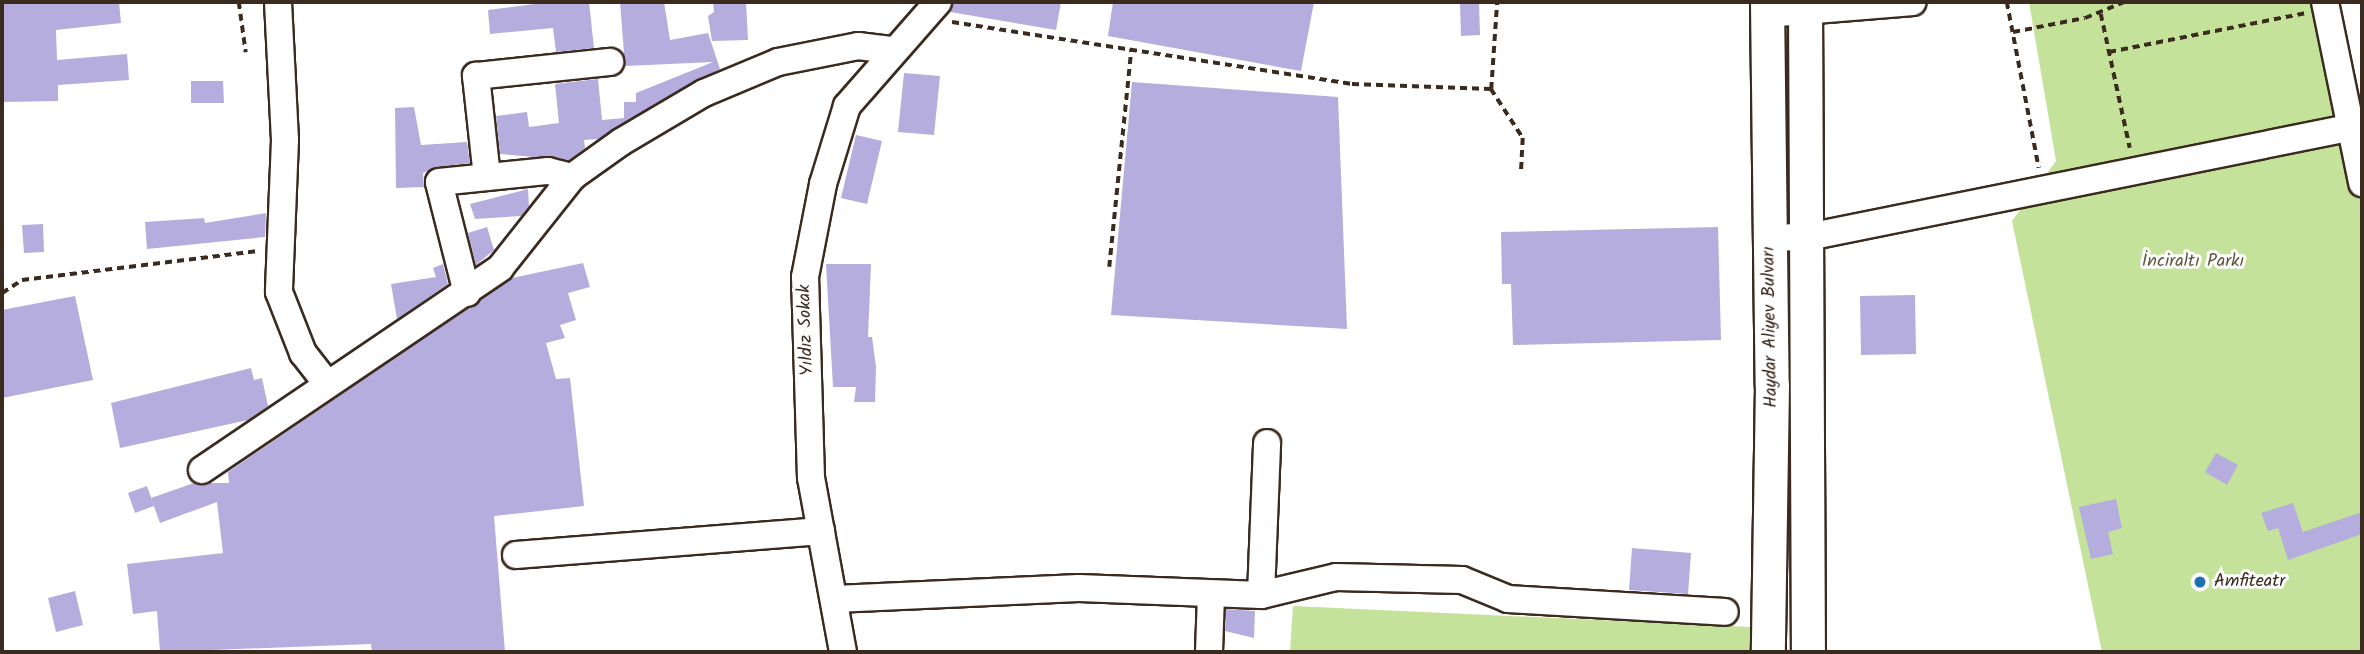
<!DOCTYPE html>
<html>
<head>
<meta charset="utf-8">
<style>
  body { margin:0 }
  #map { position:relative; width:2364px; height:654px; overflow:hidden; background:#fff; font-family:Kalam,sans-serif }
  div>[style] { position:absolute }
  .green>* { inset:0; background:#c5e29a }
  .building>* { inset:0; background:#b5adde }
  .path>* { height:3.5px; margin-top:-1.75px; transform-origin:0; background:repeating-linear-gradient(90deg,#3b2a1e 0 7px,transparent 0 12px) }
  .roads { filter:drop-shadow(2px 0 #3b2a1e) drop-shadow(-2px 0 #3b2a1e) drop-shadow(0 2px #3b2a1e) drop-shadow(0 -2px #3b2a1e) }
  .minor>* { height:26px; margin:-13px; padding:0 13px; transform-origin:13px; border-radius:13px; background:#fff }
  .major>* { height:33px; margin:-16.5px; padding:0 16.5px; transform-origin:16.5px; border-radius:16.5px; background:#fff }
  .dots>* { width:19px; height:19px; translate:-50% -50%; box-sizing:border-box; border:4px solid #fff; border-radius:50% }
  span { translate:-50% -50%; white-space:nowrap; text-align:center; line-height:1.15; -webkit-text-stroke:6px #fff; paint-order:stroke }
  .park-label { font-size:18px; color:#5e583d }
  .street-label { font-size:18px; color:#3b2a1e }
  .poi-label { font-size:18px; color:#3b2a1e }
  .left { translate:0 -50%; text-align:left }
  .frame { position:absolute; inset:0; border:4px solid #3b2a1e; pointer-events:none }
</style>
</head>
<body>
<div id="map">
  <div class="green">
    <div style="clip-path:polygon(2029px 2px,2332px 2px,2362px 169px,2362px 652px,2102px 652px,2012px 221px,2056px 161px)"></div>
    <div style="clip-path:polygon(1293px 606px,1751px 627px,1750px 652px,1290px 652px)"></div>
  </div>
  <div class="building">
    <div style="clip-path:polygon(2px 2px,119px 2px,121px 23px,56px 30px,57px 60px,127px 54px,129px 80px,58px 85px,58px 101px,2px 102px)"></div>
    <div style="clip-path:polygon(550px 2px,589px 2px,594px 48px,556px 52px,553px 28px,490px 34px,488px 10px)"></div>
    <div style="clip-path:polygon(620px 2px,664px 2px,670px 40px,708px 33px,720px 69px,598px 139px,584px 140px,585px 148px,569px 160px,500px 154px,496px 116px,527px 112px,529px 127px,559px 123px,555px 84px,598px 79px,602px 120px,624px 118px,624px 102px,636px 102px,636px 93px,713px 62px,625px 66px)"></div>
    <div style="clip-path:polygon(713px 2px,746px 2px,748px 40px,712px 41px,708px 16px,714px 12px)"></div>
    <div style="clip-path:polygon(953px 2px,1061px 2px,1056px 30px,950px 12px)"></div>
    <div style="clip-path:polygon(1113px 2px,1314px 2px,1301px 71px,1108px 36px)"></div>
    <div style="clip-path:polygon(1460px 2px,1479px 2px,1480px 35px,1461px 36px)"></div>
    <div style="clip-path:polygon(904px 73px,940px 76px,934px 135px,898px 132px)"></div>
    <div style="clip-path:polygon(191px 81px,223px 81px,224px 103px,191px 103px)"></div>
    <div style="clip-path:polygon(1132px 82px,1338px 97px,1347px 329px,1111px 315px)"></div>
    <div style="clip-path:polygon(414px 107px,421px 145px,467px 142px,470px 163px,437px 167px,423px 173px,424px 187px,396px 188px,395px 108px)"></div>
    <div style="clip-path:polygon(856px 135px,882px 141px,867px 204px,841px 198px)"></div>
    <div style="clip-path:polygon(528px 189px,529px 206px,521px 216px,475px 219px,470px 204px)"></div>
    <div style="clip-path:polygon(266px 213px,265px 237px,147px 249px,145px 222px,204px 218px,205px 223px)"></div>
    <div style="clip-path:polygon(43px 224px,44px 252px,24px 253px,22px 225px)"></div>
    <div style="clip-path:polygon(487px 227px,494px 250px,476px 265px,468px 233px)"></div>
    <div style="clip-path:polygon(1718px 227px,1721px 340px,1513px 345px,1511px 284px,1502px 284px,1501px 232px)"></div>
    <div style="clip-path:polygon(583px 263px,590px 287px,568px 293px,576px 320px,560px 325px,565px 338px,546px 343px,556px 379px,570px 378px,584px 506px,494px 516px,505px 652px,372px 652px,371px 644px,160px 652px,157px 611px,133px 614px,127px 564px,223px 553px,217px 502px,160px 523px,151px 498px,194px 483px,229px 483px,228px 472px,512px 278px)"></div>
    <div style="clip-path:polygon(443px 264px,448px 284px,397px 319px,391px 284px,436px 277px,433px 268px)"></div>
    <div style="clip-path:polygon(826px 264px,871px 264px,868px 337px,872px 337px,876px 367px,875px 402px,854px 402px,856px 387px,833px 387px)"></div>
    <div style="clip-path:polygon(1915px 295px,1916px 354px,1861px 355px,1860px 296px)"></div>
    <div style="clip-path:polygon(75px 296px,93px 380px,2px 398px,2px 310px)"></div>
    <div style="clip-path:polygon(251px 368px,254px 380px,262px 378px,268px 406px,248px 420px,120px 448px,111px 403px)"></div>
    <div style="clip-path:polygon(2216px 453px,2238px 465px,2227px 485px,2205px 472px)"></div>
    <div style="clip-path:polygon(147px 486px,154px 506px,135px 513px,128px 493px)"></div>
    <div style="clip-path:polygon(2116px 499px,2122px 528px,2108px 532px,2113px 554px,2091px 559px,2079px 507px)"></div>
    <div style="clip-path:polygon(2293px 503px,2303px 532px,2362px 512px,2362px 534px,2288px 560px,2278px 528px,2268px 531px,2261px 513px)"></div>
    <div style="clip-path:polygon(1632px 548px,1691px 553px,1688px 594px,1629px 590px)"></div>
    <div style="clip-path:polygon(75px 591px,83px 625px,56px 632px,48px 598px)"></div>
    <div style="clip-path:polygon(1226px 609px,1255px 611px,1254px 638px,1225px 631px)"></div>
  </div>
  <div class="path">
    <div style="left:239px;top:2px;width:51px;rotate:82.2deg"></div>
    <div style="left:2007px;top:2px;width:169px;rotate:79.1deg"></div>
    <div style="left:2101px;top:14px;width:137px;rotate:77.8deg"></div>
    <div style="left:952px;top:22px;width:405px;rotate:8.8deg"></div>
    <div style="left:1352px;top:84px;width:139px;rotate:2.1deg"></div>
    <div style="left:1491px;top:89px;width:87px;rotate:-86.1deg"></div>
    <div style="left:2013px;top:32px;width:73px;rotate:-11deg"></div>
    <div style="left:2085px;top:18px;width:42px;rotate:-22.3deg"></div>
    <div style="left:2109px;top:52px;width:201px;rotate:-11.2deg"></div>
    <div style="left:1491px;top:89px;width:59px;rotate:56.9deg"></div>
    <div style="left:1523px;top:138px;width:34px;rotate:93deg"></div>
    <div style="left:1109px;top:267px;width:219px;rotate:-84.2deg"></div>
    <div style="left:2px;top:293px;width:24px;rotate:-33deg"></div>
    <div style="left:22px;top:280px;width:239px;rotate:-7deg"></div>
  </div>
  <div class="roads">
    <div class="minor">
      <div style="left:278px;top:2px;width:138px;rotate:87.1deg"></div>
      <div style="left:285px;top:140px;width:152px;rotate:92.3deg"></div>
      <div style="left:279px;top:292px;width:66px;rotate:68.5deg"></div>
      <div style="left:303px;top:353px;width:39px;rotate:52deg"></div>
      <div style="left:2325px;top:2px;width:185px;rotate:78.4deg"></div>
      <div style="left:1767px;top:14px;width:146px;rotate:-4.7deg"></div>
      <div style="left:487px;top:177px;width:102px;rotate:-96.2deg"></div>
      <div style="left:476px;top:76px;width:135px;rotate:-6deg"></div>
      <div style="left:1770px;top:238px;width:38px;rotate:-2deg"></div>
      <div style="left:1808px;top:237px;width:551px;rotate:-11.41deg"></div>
      <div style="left:467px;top:293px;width:114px;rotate:-104.2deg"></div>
      <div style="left:439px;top:182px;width:110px;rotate:-5.8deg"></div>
      <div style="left:548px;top:171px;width:25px;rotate:14deg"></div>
      <div style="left:202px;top:470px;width:360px;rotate:-34.1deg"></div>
      <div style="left:500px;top:268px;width:116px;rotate:-51.6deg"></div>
      <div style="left:572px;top:177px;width:60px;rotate:-35.5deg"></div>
      <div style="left:621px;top:142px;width:96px;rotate:-30.6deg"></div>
      <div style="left:704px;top:93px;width:80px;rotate:-22.7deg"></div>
      <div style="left:778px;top:62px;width:82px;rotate:-11.3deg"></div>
      <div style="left:858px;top:46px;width:35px;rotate:7deg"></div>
      <div style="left:516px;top:555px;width:306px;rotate:-4.5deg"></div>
      <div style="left:1261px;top:595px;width:152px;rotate:-87.7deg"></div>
      <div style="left:835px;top:599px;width:244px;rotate:-2.6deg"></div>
      <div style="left:1079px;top:588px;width:182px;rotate:2.2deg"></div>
      <div style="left:1261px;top:595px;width:77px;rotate:-13.5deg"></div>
      <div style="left:1336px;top:577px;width:126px;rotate:1.4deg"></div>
      <div style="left:1462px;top:580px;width:50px;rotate:22.4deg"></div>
      <div style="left:1508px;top:599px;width:217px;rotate:3.4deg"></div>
      <div style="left:843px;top:652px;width:177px;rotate:-100.4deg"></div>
      <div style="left:811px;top:478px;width:201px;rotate:-91.7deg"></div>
      <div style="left:805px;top:277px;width:95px;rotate:-79deg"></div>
      <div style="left:823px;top:184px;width:82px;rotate:-72.9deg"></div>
      <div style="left:847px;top:106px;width:138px;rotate:-48.8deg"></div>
      <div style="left:1209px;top:652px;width:58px;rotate:-88deg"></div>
    </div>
    <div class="major">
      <div style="left:1767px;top:2px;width:383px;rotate:89.3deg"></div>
      <div style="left:1772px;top:385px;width:267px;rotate:90.9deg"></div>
      <div style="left:1805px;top:2px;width:650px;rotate:89.74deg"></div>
    </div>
  </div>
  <div class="dots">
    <div style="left:2200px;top:582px;background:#1f6fb2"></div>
  </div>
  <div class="park-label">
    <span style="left:2193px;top:262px">İnciraltı Parkı</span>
  </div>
  <div class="street-label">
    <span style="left:1771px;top:327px;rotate:-91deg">Haydar Aliyev Bulvarı</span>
    <span style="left:807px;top:330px;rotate:-92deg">Yıldız Sokak</span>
  </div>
  <div class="poi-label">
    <span class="left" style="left:2214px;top:582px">Amfiteatr</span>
  </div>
  <div class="frame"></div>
</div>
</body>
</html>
